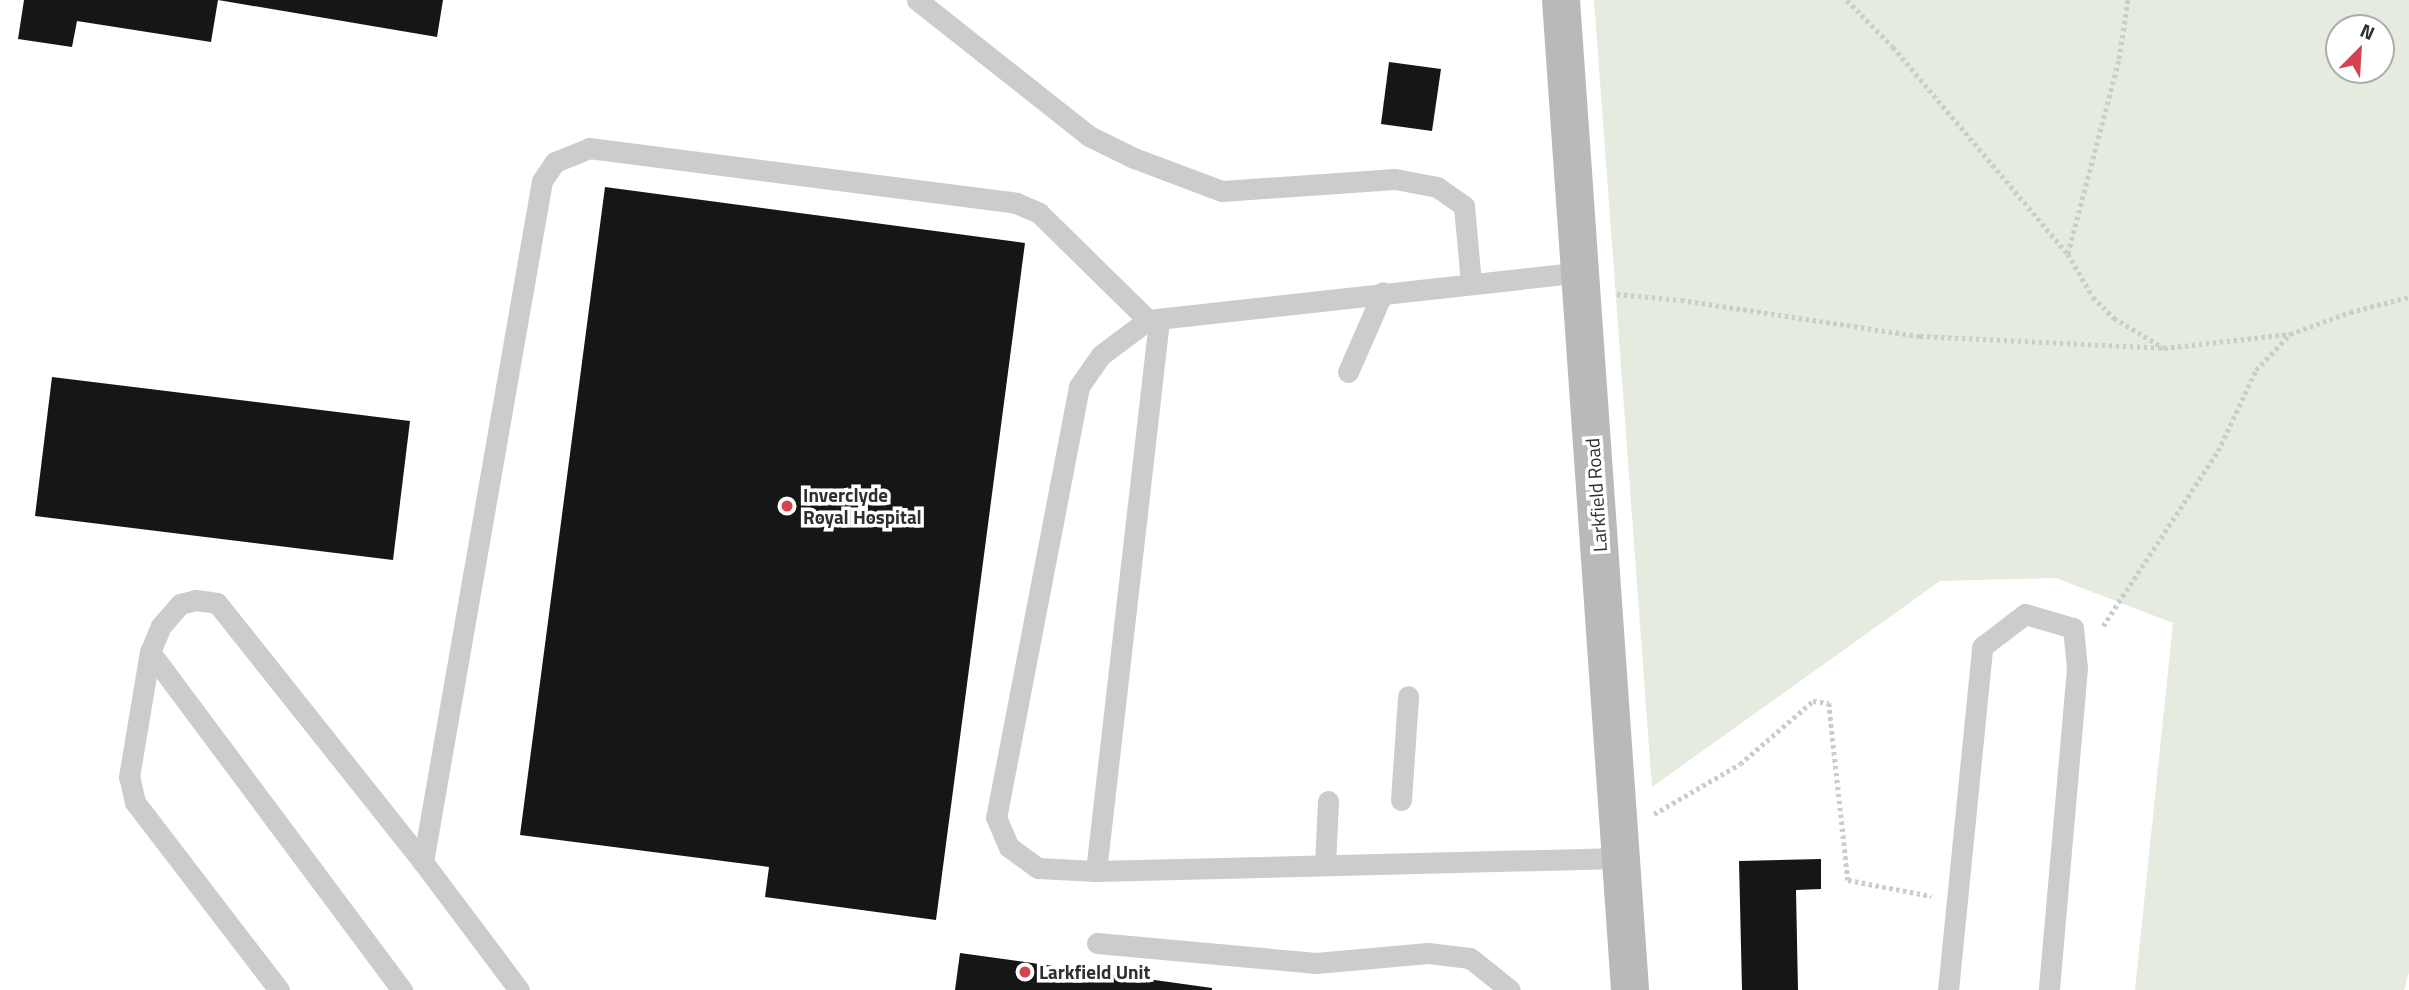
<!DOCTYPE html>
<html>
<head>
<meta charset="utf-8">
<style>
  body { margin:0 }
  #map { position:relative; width:2409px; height:990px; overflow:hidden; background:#fff; font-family:"Titillium Web",sans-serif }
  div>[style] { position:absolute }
  .green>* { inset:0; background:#e5ebde }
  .building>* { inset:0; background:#161616 }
  .path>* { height:4.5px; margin-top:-2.25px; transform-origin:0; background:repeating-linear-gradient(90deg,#ccc 0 3.5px,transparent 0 7px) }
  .lane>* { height:21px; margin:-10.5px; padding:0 10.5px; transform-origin:10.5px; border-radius:10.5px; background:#ccc }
  .secondary>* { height:38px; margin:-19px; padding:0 19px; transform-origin:19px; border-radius:19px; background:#b9b9b9 }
  .dots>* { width:19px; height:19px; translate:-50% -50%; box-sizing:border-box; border:4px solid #fff; border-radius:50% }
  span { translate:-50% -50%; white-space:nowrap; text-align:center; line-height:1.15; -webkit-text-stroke:7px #fff; paint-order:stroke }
  .poi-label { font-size:19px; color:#2f2f2f; font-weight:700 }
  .left { translate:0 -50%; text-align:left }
  .street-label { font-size:19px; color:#2f2f2f }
  .north { position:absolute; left:2325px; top:14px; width:70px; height:70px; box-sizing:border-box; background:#fff; border:2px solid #acacac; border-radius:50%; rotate:24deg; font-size:19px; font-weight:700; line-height:28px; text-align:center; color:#2f2f2f }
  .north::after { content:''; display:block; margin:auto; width:24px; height:32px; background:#d3444e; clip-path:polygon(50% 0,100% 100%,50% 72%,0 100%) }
</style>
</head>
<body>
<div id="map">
  <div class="green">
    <div style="clip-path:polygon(evenodd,1594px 0,2409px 0,2409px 972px,2404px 990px,2135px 990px,2173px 623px,2056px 578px,1940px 581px,1652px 787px,1594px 0,2339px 28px,2381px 28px,2381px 70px,2339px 70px,2339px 28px)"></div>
  </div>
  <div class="building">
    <div style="clip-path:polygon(24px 0,218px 0,211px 42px,77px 21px,72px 47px,18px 39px)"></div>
    <div style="clip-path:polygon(218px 0,443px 0,437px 37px)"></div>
    <div style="clip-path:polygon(1389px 62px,1441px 69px,1432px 131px,1381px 124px)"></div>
    <div style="clip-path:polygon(605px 187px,1025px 243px,936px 920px,765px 897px,769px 867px,520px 835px)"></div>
    <div style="clip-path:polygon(52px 377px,410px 421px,393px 560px,35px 516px)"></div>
    <div style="clip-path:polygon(1821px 859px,1821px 889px,1796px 890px,1798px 990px,1742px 990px,1739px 861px)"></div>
    <div style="clip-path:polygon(960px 953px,1212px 988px,1212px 990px,955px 990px)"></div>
  </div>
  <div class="path">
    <div style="left:1847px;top:0;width:66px;rotate:45.6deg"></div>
    <div style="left:1893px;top:47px;width:271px;rotate:49.8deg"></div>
    <div style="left:2128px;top:0;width:62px;rotate:98.4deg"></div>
    <div style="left:2119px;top:61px;width:200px;rotate:104.8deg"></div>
    <div style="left:2068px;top:254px;width:50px;rotate:59.8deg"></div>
    <div style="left:2093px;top:297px;width:30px;rotate:45deg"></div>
    <div style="left:2114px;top:318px;width:58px;rotate:31deg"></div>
    <div style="left:2164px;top:348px;width:127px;rotate:-6.3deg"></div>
    <div style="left:2290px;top:334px;width:64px;rotate:-20.1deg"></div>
    <div style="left:2350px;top:312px;width:61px;rotate:-14.3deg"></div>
    <div style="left:1617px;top:294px;width:64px;rotate:5.4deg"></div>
    <div style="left:1681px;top:300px;width:242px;rotate:8.6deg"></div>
    <div style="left:1920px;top:336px;width:242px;rotate:2.8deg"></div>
    <div style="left:2103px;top:626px;width:209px;rotate:-56.7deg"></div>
    <div style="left:2218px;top:451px;width:89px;rotate:-64.9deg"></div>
    <div style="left:2256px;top:370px;width:50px;rotate:-46.6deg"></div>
    <div style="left:1654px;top:814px;width:99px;rotate:-30.2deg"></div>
    <div style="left:1740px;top:764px;width:96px;rotate:-40.8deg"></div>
    <div style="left:1813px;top:701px;width:16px;rotate:7deg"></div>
    <div style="left:1829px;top:703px;width:178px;rotate:83.9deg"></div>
    <div style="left:1848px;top:880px;width:85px;rotate:10.9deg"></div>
  </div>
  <div class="lane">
    <div style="left:917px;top:0;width:219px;rotate:38.3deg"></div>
    <div style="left:1089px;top:136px;width:50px;rotate:26.1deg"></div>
    <div style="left:1134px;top:158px;width:94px;rotate:20.6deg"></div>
    <div style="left:1222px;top:191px;width:173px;rotate:-4deg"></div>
    <div style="left:1395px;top:179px;width:43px;rotate:10.8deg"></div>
    <div style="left:1437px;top:187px;width:33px;rotate:35deg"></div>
    <div style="left:1464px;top:206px;width:77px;rotate:84.8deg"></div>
    <div style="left:1148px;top:320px;width:59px;rotate:143.3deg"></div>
    <div style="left:1101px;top:355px;width:39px;rotate:125deg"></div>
    <div style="left:1079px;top:387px;width:438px;rotate:100.9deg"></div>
    <div style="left:996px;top:817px;width:33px;rotate:67deg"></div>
    <div style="left:1009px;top:847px;width:36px;rotate:36deg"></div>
    <div style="left:1038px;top:868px;width:58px;rotate:3deg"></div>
    <div style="left:1096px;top:871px;width:524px;rotate:-1.42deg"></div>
    <div style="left:1348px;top:372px;width:87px;rotate:-66.4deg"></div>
    <div style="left:150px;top:652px;width:422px;rotate:53.3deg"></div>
    <div style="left:1401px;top:800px;width:104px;rotate:-86.1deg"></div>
    <div style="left:1325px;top:865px;width:64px;rotate:-87.3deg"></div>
    <div style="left:1096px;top:871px;width:554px;rotate:-83.47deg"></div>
    <div style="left:1097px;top:943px;width:220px;rotate:5.2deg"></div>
    <div style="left:1316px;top:963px;width:112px;rotate:-5.1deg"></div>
    <div style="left:1428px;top:953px;width:42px;rotate:6.8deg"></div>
    <div style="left:1470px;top:958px;width:51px;rotate:38.7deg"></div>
    <div style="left:279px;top:990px;width:237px;rotate:-127.5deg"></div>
    <div style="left:135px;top:802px;width:26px;rotate:-103deg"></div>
    <div style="left:129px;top:777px;width:127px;rotate:-80.5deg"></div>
    <div style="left:150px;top:652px;width:28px;rotate:-67deg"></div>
    <div style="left:161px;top:626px;width:29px;rotate:-49deg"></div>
    <div style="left:180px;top:604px;width:16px;rotate:-14deg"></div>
    <div style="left:196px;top:600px;width:21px;rotate:8deg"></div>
    <div style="left:217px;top:603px;width:331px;rotate:51.5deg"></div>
    <div style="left:519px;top:990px;width:160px;rotate:-126.9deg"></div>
    <div style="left:423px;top:862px;width:691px;rotate:-80.09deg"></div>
    <div style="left:542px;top:181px;width:23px;rotate:-56deg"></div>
    <div style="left:555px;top:162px;width:37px;rotate:-22deg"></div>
    <div style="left:589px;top:148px;width:431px;rotate:7.3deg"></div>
    <div style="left:1016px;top:203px;width:25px;rotate:23deg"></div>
    <div style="left:1039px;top:213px;width:153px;rotate:44.5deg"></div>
    <div style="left:1148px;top:320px;width:435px;rotate:-6.3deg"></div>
    <div style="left:1948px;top:990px;width:345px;rotate:-84.3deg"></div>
    <div style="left:1982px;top:647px;width:54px;rotate:-37.5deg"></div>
    <div style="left:2025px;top:614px;width:50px;rotate:16.3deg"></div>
    <div style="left:2073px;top:628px;width:40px;rotate:84.3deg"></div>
    <div style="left:2077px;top:668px;width:323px;rotate:95deg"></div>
  </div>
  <div class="secondary">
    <div style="left:1561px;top:0;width:992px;rotate:86.01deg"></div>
  </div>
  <div class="dots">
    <div style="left:787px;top:506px;background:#d3444e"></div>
    <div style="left:1025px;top:972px;background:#d3444e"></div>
  </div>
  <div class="poi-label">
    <span class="left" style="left:803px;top:506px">Inverclyde<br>Royal Hospital</span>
    <span class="left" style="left:1039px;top:972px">Larkfield Unit</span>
  </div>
  <div class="street-label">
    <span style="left:1596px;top:495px;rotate:-94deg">Larkfield Road</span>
  </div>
  <div class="north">N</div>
</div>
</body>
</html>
